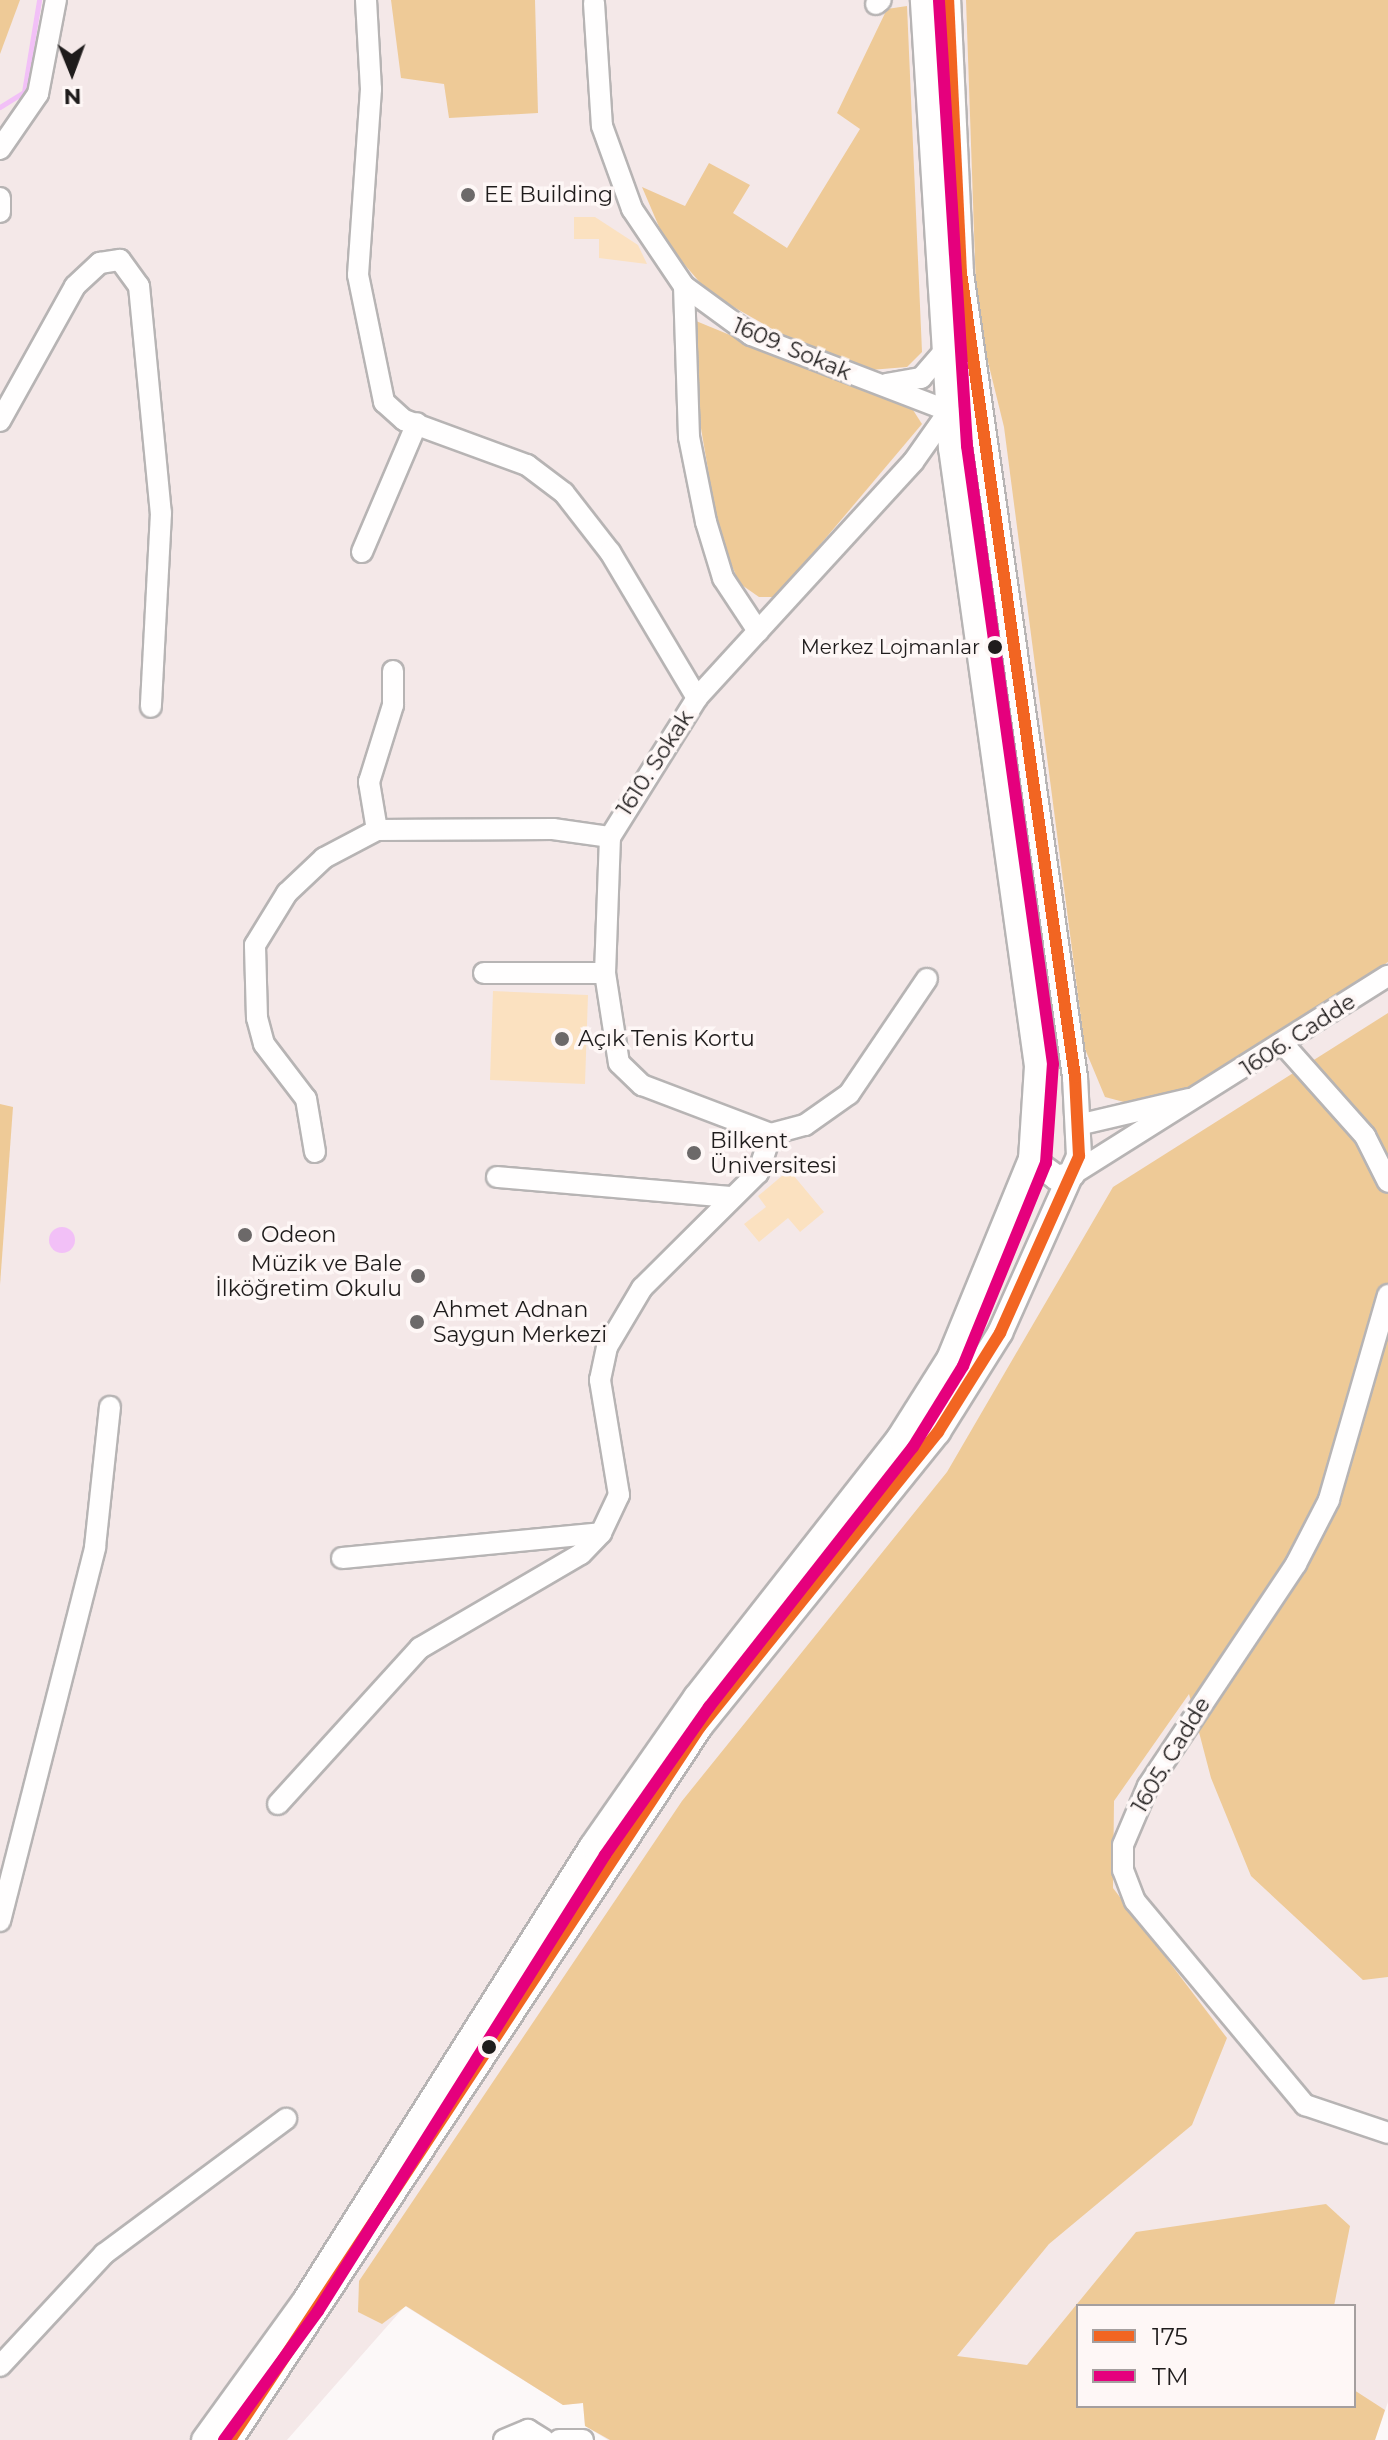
<!DOCTYPE html>
<html>
<head>
<meta charset="utf-8">
<style>
  body { margin:0 }
  #map { position:relative; width:1388px; height:2440px; overflow:hidden; background:#fcf8f8; font-family:Montserrat,sans-serif }
  div>[style] { position:absolute }
  .built>* { inset:0; background:#f4e8e8 }
  .green>* { inset:0; background:#fbe1c0 }
  .forest>* { inset:0; background:#eeca97 }
  .water>* { inset:0; background:#f2c0f7 }
  .round { border-radius:50% }
  .stream>* { height:5px; margin:-2.5px; padding:0 2.5px; transform-origin:2.5px; border-radius:2.5px; background:#f2c0f7 }
  .roads { filter:drop-shadow(2px 0 #b7b4b4) drop-shadow(-2px 0 #b7b4b4) drop-shadow(0 2px #b7b4b4) drop-shadow(0 -2px #b7b4b4) }
  .minor>* { height:20px; margin:-10px; padding:0 10px; transform-origin:10px; border-radius:10px; background:#fffefe }
  .tertiary>* { height:24px; margin:-12px; padding:0 12px; transform-origin:12px; border-radius:12px; background:#fffefe }
  .bus-1>* { height:12px; margin:-6px; padding:0 6px; transform-origin:6px; border-radius:6px; background:#f26522 }
  .bus-2>* { height:12px; margin:-6px; padding:0 6px; transform-origin:6px; border-radius:6px; background:#e5007d }
  .dots>* { width:22px; height:22px; translate:-50% -50%; box-sizing:border-box; border:4px solid #fef7f6; border-radius:50% }
  span { translate:-50% -50%; white-space:nowrap; text-align:center; line-height:1.15; -webkit-text-stroke:7px #fef7f6; paint-order:stroke }
  .bus-label { font-size:20px; color:#1f1c1c }
  .right { translate:-100% -50%; text-align:right }
  .poi-label { font-size:22px; color:#1f1c1c }
  .left { translate:0 -50%; text-align:left }
  .street-label { font-size:22px; color:#1f1c1c }
  .legend { position:absolute; left:1076px; top:2304px; width:280px; height:104px; box-sizing:border-box; background:#fef7f6; border:2px solid #a59f9f; margin:0; padding:10px 14px; list-style:none; font-size:24px; color:#1f1c1c }
  .legend li { display:flex; align-items:center; gap:16px; height:40px }
  .legend b { width:40px; border:2px solid #a59f9f }
  .north { position:absolute; left:32px; top:32px; width:80px; height:80px; -webkit-text-stroke:6px #fef7f6; paint-order:stroke; rotate:179deg; font-size:22px; font-weight:700; line-height:32px; text-align:center; color:#1f1c1c }
  .north::after { content:''; display:block; margin:auto; width:28px; height:36px; background:#1f1c1c; clip-path:polygon(50% 0,100% 100%,50% 72%,0 100%) }
</style>
</head>
<body>
<div id="map">
  <div class="built">
    <div style="clip-path:polygon(evenodd,0 0,1388px 0,1388px 2402px,1375px 2440px,608px 2440px,585px 2426px,583px 2403px,563px 2405px,405px 2306px,287px 2440px,0 2440px,0 0,1078px 2306px,1354px 2306px,1354px 2406px,1078px 2406px,1078px 2306px)"></div>
  </div>
  <div class="green">
    <div style="clip-path:polygon(574px 217px,595px 217px,638px 245px,647px 264px,599px 258px,599px 239px,574px 239px)"></div>
    <div style="clip-path:polygon(493px 991px,588px 995px,585px 1084px,490px 1080px)"></div>
    <div style="clip-path:polygon(789px 1170px,824px 1212px,800px 1232px,788px 1218px,759px 1242px,744px 1224px,766px 1207px,758px 1196px)"></div>
  </div>
  <div class="forest">
    <div style="clip-path:polygon(0 0,20px 0,0 54px)"></div>
    <div style="clip-path:polygon(391px 0,535px 0,538px 113px,449px 118px,444px 84px,401px 78px)"></div>
    <div style="clip-path:polygon(966px 0,1388px 0,1388px 962px,1206px 1088px,1139px 1106px,1105px 1097px,1085px 1049px,1004px 427px,977px 317px)"></div>
    <div style="clip-path:polygon(907px 6px,922px 352px,907px 367px,870px 370px,788px 338px,709px 293px,666px 243px,642px 187px,685px 206px,709px 163px,750px 185px,733px 213px,787px 248px,860px 129px,837px 113px,887px 9px)"></div>
    <div style="clip-path:polygon(696px 321px,913px 410px,922px 424px,776px 597px,759px 597px,739px 583px,719px 534px,695px 393px)"></div>
    <div style="clip-path:polygon(1388px 1013px,1388px 1977px,1363px 1980px,1251px 1876px,1211px 1778px,1189px 1694px,1114px 1801px,1113px 1888px,1227px 2038px,1192px 2125px,1049px 2244px,957px 2356px,1027px 2365px,1136px 2232px,1326px 2204px,1350px 2226px,1334px 2306px,1078px 2306px,1078px 2406px,1354px 2406px,1354px 2390px,1385px 2410px,1375px 2440px,610px 2440px,585px 2426px,583px 2403px,563px 2405px,406px 2306px,382px 2324px,358px 2312px,359px 2281px,682px 1801px,947px 1472px,1113px 1187px)"></div>
    <div style="clip-path:polygon(0 1104px,13px 1107px,0 1285px)"></div>
  </div>
  <div class="water">
    <div class="round" style="left:49px;top:1227px;width:26px;height:26px"></div>
  </div>
  <div class="stream">
    <div style="left:0;top:107px;width:28px;rotate:-32deg"></div>
    <div style="left:24px;top:92px;width:93px;rotate:-80.7deg"></div>
  </div>
  <div class="roads">
    <div class="minor">
      <div style="left:366px;top:0;width:89px;rotate:86.8deg"></div>
      <div style="left:371px;top:89px;width:186px;rotate:94deg"></div>
      <div style="left:358px;top:275px;width:130px;rotate:78.4deg"></div>
      <div style="left:384px;top:402px;width:27px;rotate:42deg"></div>
      <div style="left:404px;top:420px;width:131px;rotate:20.1deg"></div>
      <div style="left:527px;top:465px;width:46px;rotate:37.1deg"></div>
      <div style="left:564px;top:493px;width:75px;rotate:52.1deg"></div>
      <div style="left:610px;top:552px;width:170px;rotate:59.2deg"></div>
      <div style="left:594px;top:3px;width:123px;rotate:86.3deg"></div>
      <div style="left:602px;top:126px;width:88px;rotate:70.1deg"></div>
      <div style="left:632px;top:209px;width:93px;rotate:56deg"></div>
      <div style="left:684px;top:286px;width:83px;rotate:36.2deg"></div>
      <div style="left:751px;top:335px;width:212px;rotate:21deg"></div>
      <div style="left:949px;top:411px;width:62px;rotate:125.2deg"></div>
      <div style="left:913px;top:462px;width:320px;rotate:132.5deg"></div>
      <div style="left:697px;top:698px;width:164px;rotate:122deg"></div>
      <div style="left:610px;top:837px;width:136px;rotate:92.1deg"></div>
      <div style="left:605px;top:973px;width:91px;rotate:81.2deg"></div>
      <div style="left:619px;top:1063px;width:32px;rotate:44deg"></div>
      <div style="left:642px;top:1085px;width:138px;rotate:20.8deg"></div>
      <div style="left:876px;top:4px;width:6px;rotate:-39deg"></div>
      <div style="left:0;top:149px;width:67px;rotate:-55.4deg"></div>
      <div style="left:38px;top:94px;width:96px;rotate:-79.2deg"></div>
      <div style="left:0;top:198px;width:14px;rotate:90deg"></div>
      <div style="left:684px;top:286px;width:151px;rotate:88.1deg"></div>
      <div style="left:689px;top:437px;width:87px;rotate:78.7deg"></div>
      <div style="left:706px;top:522px;width:59px;rotate:73.1deg"></div>
      <div style="left:723px;top:578px;width:64px;rotate:56.6deg"></div>
      <div style="left:886px;top:384px;width:36px;rotate:-10deg"></div>
      <div style="left:921px;top:378px;width:35px;rotate:-49deg"></div>
      <div style="left:0;top:421px;width:154px;rotate:-60.9deg"></div>
      <div style="left:75px;top:286px;width:34px;rotate:-43deg"></div>
      <div style="left:100px;top:263px;width:20px;rotate:-9deg"></div>
      <div style="left:120px;top:260px;width:32px;rotate:54deg"></div>
      <div style="left:139px;top:286px;width:228px;rotate:84.5deg"></div>
      <div style="left:161px;top:513px;width:194px;rotate:93deg"></div>
      <div style="left:362px;top:552px;width:140px;rotate:-66.9deg"></div>
      <div style="left:377px;top:830px;width:49px;rotate:-99.5deg"></div>
      <div style="left:369px;top:782px;width:81px;rotate:-72.7deg"></div>
      <div style="left:393px;top:705px;width:34px;rotate:-90deg"></div>
      <div style="left:484px;top:973px;width:121px"></div>
      <div style="left:1284px;top:1045px;width:122px;rotate:48.3deg"></div>
      <div style="left:1365px;top:1136px;width:51px;rotate:63.4deg"></div>
      <div style="left:1078px;top:1125px;width:114px;rotate:-13.2deg"></div>
      <div style="left:771px;top:1134px;width:35px;rotate:-15deg"></div>
      <div style="left:805px;top:1125px;width:54px;rotate:-35.2deg"></div>
      <div style="left:849px;top:1094px;width:139px;rotate:-55.9deg"></div>
      <div style="left:315px;top:1152px;width:54px;rotate:-99.6deg"></div>
      <div style="left:306px;top:1099px;width:69px;rotate:-127.4deg"></div>
      <div style="left:264px;top:1044px;width:27px;rotate:-105deg"></div>
      <div style="left:257px;top:1018px;width:73px;rotate:-91.6deg"></div>
      <div style="left:255px;top:945px;width:61px;rotate:-58.4deg"></div>
      <div style="left:287px;top:893px;width:51px;rotate:-43.4deg"></div>
      <div style="left:324px;top:858px;width:60px;rotate:-27.8deg"></div>
      <div style="left:377px;top:830px;width:176px;rotate:-0.3deg"></div>
      <div style="left:553px;top:829px;width:58px;rotate:8deg"></div>
      <div style="left:1073px;top:1174px;width:372px;rotate:-32.2deg"></div>
      <div style="left:497px;top:1177px;width:233px;rotate:4.9deg"></div>
      <div style="left:1388px;top:1295px;width:213px;rotate:106.1deg"></div>
      <div style="left:1329px;top:1500px;width:72px;rotate:117.3deg"></div>
      <div style="left:1296px;top:1564px;width:267px;rotate:123.7deg"></div>
      <div style="left:1148px;top:1786px;width:64px;rotate:113deg"></div>
      <div style="left:1123px;top:1845px;width:25px;rotate:90deg"></div>
      <div style="left:1123px;top:1870px;width:33px;rotate:69deg"></div>
      <div style="left:1135px;top:1901px;width:266px;rotate:50.2deg"></div>
      <div style="left:1305px;top:2105px;width:88px;rotate:18.6deg"></div>
      <div style="left:342px;top:1558px;width:260px;rotate:-5.5deg"></div>
      <div style="left:278px;top:1804px;width:211px;rotate:-47.7deg"></div>
      <div style="left:420px;top:1648px;width:186px;rotate:-30.3deg"></div>
      <div style="left:581px;top:1554px;width:29px;rotate:-46deg"></div>
      <div style="left:601px;top:1533px;width:42px;rotate:-64.7deg"></div>
      <div style="left:619px;top:1495px;width:117px;rotate:-99.4deg"></div>
      <div style="left:600px;top:1380px;width:34px;rotate:-78deg"></div>
      <div style="left:607px;top:1347px;width:69px;rotate:-59.3deg"></div>
      <div style="left:642px;top:1288px;width:163px;rotate:-44.8deg"></div>
      <div style="left:758px;top:1173px;width:41px;rotate:-71.6deg"></div>
      <div style="left:0;top:1921px;width:386px;rotate:-75.7deg"></div>
      <div style="left:95px;top:1547px;width:141px;rotate:-83.9deg"></div>
      <div style="left:0;top:2366px;width:153px;rotate:-47.1deg"></div>
      <div style="left:104px;top:2254px;width:227px;rotate:-36.6deg"></div>
      <div style="left:504px;top:2440px;width:26px;rotate:-23deg"></div>
      <div style="left:528px;top:2430px;width:19px;rotate:32deg"></div>
      <div style="left:559px;top:2440px;width:24px"></div>
    </div>
    <div class="tertiary">
      <div style="left:1031px;top:1159px;width:32px;rotate:36deg"></div>
      <div style="left:1057px;top:1178px;width:16px;rotate:-14deg"></div>
      <div style="left:204px;top:2440px;width:170px;rotate:-54.1deg"></div>
      <div style="left:304px;top:2302px;width:539px;rotate:-57.72deg"></div>
      <div style="left:592px;top:1846px;width:182px;rotate:-55.1deg"></div>
      <div style="left:696px;top:1697px;width:329px;rotate:-51.9deg"></div>
      <div style="left:899px;top:1438px;width:93px;rotate:-57.7deg"></div>
      <div style="left:949px;top:1359px;width:216px;rotate:-67.7deg"></div>
      <div style="left:1031px;top:1159px;width:93px;rotate:-86.3deg"></div>
      <div style="left:1037px;top:1066px;width:624px;rotate:-97.92deg"></div>
      <div style="left:951px;top:448px;width:449px;rotate:-93.6deg"></div>
      <div style="left:230px;top:2440px;width:854px;rotate:-56.61deg"></div>
      <div style="left:700px;top:1727px;width:379px;rotate:-51.1deg"></div>
      <div style="left:938px;top:1432px;width:117px;rotate:-57.9deg"></div>
      <div style="left:1000px;top:1333px;width:194px;rotate:-65.9deg"></div>
      <div style="left:1079px;top:1156px;width:79px;rotate:-92.9deg"></div>
      <div style="left:1075px;top:1077px;width:812px;rotate:-98.07deg"></div>
      <div style="left:961px;top:273px;width:273px;rotate:-92.7deg"></div>
    </div>
  </div>
  <div class="bus-1">
    <div style="left:230px;top:2440px;width:854px;rotate:-56.61deg"></div>
    <div style="left:700px;top:1727px;width:379px;rotate:-51.1deg"></div>
    <div style="left:938px;top:1432px;width:117px;rotate:-57.9deg"></div>
    <div style="left:1000px;top:1333px;width:194px;rotate:-65.9deg"></div>
    <div style="left:1079px;top:1156px;width:79px;rotate:-92.9deg"></div>
    <div style="left:1075px;top:1077px;width:812px;rotate:-98.07deg"></div>
    <div style="left:961px;top:273px;width:273px;rotate:-92.7deg"></div>
  </div>
  <div class="bus-2">
    <div style="left:224px;top:2440px;width:160px;rotate:-53.9deg"></div>
    <div style="left:318px;top:2311px;width:539px;rotate:-57.81deg"></div>
    <div style="left:605px;top:1855px;width:181px;rotate:-54.9deg"></div>
    <div style="left:709px;top:1707px;width:330px;rotate:-51.9deg"></div>
    <div style="left:913px;top:1447px;width:95px;rotate:-58.3deg"></div>
    <div style="left:963px;top:1366px;width:219px;rotate:-67.8deg"></div>
    <div style="left:1046px;top:1163px;width:99px;rotate:-86deg"></div>
    <div style="left:1053px;top:1064px;width:624px;rotate:-97.92deg"></div>
    <div style="left:967px;top:446px;width:447px;rotate:-93.6deg"></div>
  </div>
  <div class="dots">
    <div style="left:468px;top:195px;background:#6c6969"></div>
    <div style="left:995px;top:647px;background:#1f1c1c"></div>
    <div style="left:562px;top:1039px;background:#6c6969"></div>
    <div style="left:694px;top:1153px;background:#6c6969"></div>
    <div style="left:245px;top:1235px;background:#6c6969"></div>
    <div style="left:418px;top:1276px;background:#6c6969"></div>
    <div style="left:417px;top:1322px;background:#6c6969"></div>
    <div style="left:489px;top:2047px;background:#1f1c1c"></div>
  </div>
  <div class="bus-label">
    <span class="right" style="left:980px;top:647px">Merkez Lojmanlar</span>
  </div>
  <div class="poi-label">
    <span class="left" style="left:484px;top:195px">EE Building</span>
    <span class="left" style="left:578px;top:1039px">Açık Tenis Kortu</span>
    <span class="left" style="left:710px;top:1153px">Bilkent<br>Üniversitesi</span>
    <span class="left" style="left:261px;top:1235px">Odeon</span>
    <span class="right" style="left:402px;top:1276px">Müzik ve Bale<br>İlköğretim Okulu</span>
    <span class="left" style="left:433px;top:1322px">Ahmet Adnan<br>Saygun Merkezi</span>
  </div>
  <div class="street-label">
    <span style="left:792px;top:349px;rotate:23deg">1609. Sokak</span>
    <span style="left:655px;top:763px;rotate:-57deg">1610. Sokak</span>
    <span style="left:1298px;top:1035px;rotate:-33deg">1606. Cadde</span>
    <span style="left:1171px;top:1755px;rotate:-59deg">1605. Cadde</span>
  </div>
  <ul class="legend">
  <li><b style="height:10px;background:#f26522"></b>175</li>
  <li><b style="height:10px;background:#e5007d"></b>TM</li>
  </ul>
  <div class="north">N</div>
</div>
</body>
</html>
